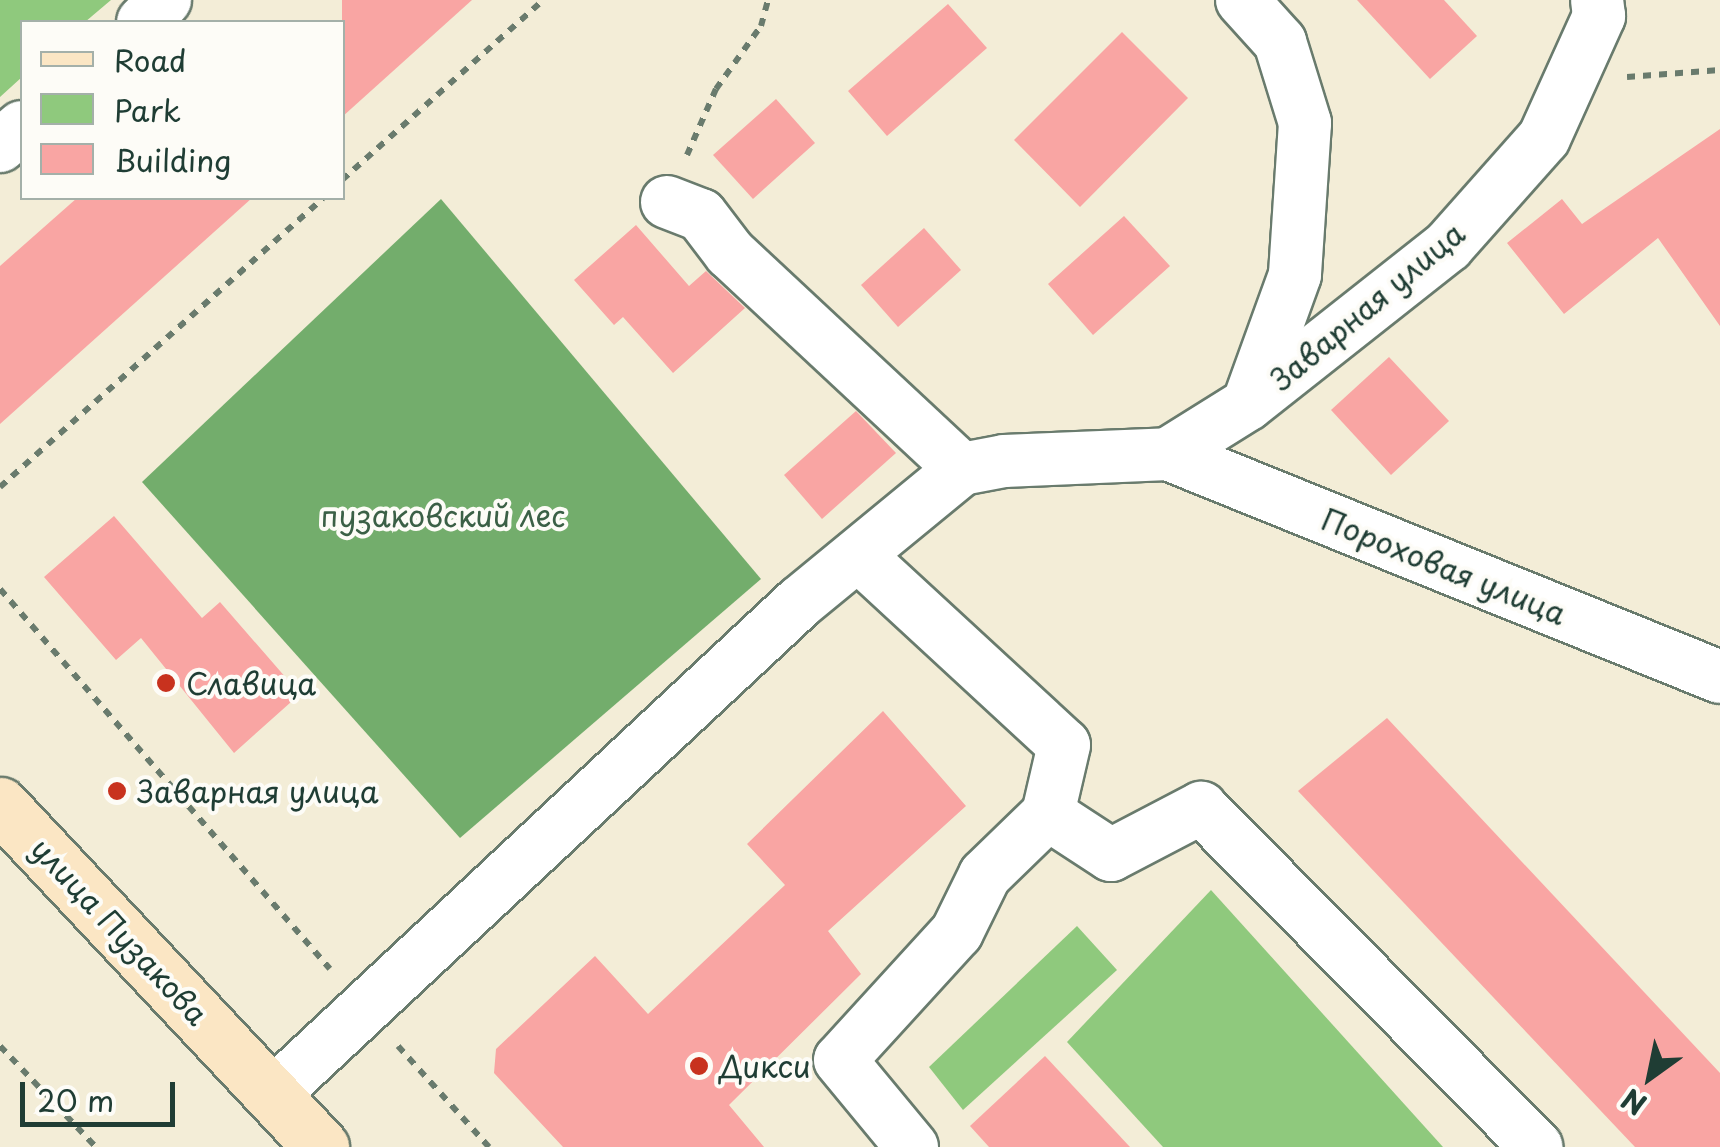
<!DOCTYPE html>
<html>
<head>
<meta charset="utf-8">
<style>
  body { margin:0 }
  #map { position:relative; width:1720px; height:1147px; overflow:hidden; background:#f3edd7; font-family:"Playpen Sans",sans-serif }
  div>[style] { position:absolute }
  .green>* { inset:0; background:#8fc97d }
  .forest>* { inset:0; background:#73ad6c }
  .building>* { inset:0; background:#f9a5a3 }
  .path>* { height:6px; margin-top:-3px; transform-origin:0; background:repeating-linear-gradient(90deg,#697b6d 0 8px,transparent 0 16px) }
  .roads { filter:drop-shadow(2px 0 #697b6d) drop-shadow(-2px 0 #697b6d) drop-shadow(0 2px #697b6d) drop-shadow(0 -2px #697b6d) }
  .street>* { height:52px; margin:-26px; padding:0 26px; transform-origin:26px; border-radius:26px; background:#fff }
  .secondary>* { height:55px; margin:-27.5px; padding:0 27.5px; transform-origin:27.5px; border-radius:27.5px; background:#fbe6c4 }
  .dots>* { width:28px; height:28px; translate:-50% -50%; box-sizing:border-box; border:5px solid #fdfcf7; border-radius:50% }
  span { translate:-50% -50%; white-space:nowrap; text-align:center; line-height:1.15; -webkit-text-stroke:8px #fdfcf7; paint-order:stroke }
  .street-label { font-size:30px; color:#1f3d34 }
  .park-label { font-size:30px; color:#3b6046 }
  .poi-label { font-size:30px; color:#1f3d34 }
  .left { translate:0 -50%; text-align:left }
  .legend { position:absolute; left:20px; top:20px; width:325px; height:180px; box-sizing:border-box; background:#fdfcf7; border:2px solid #a4b0a9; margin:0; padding:12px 18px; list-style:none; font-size:30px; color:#1f3d34 }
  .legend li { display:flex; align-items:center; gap:20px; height:50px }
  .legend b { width:50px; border:2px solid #a4b0a9 }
  .north { position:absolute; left:1600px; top:1027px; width:100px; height:100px; -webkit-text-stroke:8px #fdfcf7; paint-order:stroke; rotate:213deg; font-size:28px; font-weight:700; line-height:40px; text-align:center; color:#1f3d34 }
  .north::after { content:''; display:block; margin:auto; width:35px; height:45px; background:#1f3d34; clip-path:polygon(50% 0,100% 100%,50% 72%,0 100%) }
  .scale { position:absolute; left:20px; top:1082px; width:155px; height:45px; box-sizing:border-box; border:5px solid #1f3d34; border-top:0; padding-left:12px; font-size:30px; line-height:35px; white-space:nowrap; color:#1f3d34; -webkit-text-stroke:8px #fdfcf7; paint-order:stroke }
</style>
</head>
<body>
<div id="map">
  <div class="green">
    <div style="clip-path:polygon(0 0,111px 0,85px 22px,22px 22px,22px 77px,0 97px)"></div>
    <div style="clip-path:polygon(1211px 890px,1443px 1147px,1163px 1147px,1067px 1042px)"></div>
    <div style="clip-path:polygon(1077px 926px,1117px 970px,963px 1110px,929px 1067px)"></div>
  </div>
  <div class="forest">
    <div style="clip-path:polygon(441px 199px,761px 579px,460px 838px,142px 482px)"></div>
  </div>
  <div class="building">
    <div style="clip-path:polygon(342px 0,472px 0,342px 117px)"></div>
    <div style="clip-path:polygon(1357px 0,1444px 0,1477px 36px,1430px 79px)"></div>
    <div style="clip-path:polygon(948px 4px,987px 48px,887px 136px,848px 91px)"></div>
    <div style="clip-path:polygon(1122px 32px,1188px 98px,1080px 207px,1014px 140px)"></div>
    <div style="clip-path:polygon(776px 99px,815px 143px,753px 199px,713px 155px)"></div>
    <div style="clip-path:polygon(1720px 129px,1720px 326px,1658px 238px,1564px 314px,1507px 243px,1562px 199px,1582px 224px)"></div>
    <div style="clip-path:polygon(77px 198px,252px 198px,0 424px,0 266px)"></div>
    <div style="clip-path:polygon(1124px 216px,1170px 266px,1093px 335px,1048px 284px)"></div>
    <div style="clip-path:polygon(636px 225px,689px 286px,706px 271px,745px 308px,673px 373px,623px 317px,614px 325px,574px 280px)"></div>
    <div style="clip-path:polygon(924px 228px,961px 270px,898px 327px,861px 285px)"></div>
    <div style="clip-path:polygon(1389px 357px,1449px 421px,1391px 475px,1331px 410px)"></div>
    <div style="clip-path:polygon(856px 411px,896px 453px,822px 519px,784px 475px)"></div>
    <div style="clip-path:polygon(114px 516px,202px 618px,220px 602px,300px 694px,234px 753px,141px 638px,116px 660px,44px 577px)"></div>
    <div style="clip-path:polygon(883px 711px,966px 806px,828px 931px,861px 974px,729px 1105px,764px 1147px,563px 1147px,494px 1073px,496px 1049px,595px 956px,648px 1014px,785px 885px,747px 844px)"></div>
    <div style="clip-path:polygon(1387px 718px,1720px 1073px,1720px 1147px,1635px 1147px,1298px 791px)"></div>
    <div style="clip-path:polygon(1045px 1056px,1130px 1147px,989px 1147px,970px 1126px)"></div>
  </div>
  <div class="path">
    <div style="left:1627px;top:77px;width:93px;rotate:-4.3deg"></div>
    <div style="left:687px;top:155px;width:72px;rotate:-66.3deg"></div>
    <div style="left:716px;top:89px;width:77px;rotate:-54.5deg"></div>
    <div style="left:761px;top:26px;width:27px;rotate:-75deg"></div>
    <div style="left:342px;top:180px;width:270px;rotate:-41.8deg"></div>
    <div style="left:0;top:487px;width:433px;rotate:-41.8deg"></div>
    <div style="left:0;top:589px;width:503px;rotate:49.03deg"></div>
    <div style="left:0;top:1046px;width:139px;rotate:46.5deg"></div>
    <div style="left:398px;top:1046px;width:136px;rotate:48deg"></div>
  </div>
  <div class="roads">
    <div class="street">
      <div style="left:1242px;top:0;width:57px;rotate:47.9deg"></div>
      <div style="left:1280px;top:42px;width:85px;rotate:72.8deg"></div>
      <div style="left:1305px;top:123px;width:152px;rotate:93.8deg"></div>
      <div style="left:1295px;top:275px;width:135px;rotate:109.9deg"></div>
      <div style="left:143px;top:22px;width:31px;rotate:-45deg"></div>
      <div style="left:0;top:146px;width:29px;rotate:-41deg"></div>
      <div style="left:667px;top:202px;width:36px;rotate:21deg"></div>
      <div style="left:701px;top:215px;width:48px;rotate:52.7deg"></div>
      <div style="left:730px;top:253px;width:317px;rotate:43deg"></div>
      <div style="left:1168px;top:454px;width:595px;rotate:22deg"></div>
      <div style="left:858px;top:555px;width:280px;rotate:42.7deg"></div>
      <div style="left:1064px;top:745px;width:71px;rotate:103.1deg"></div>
      <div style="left:1048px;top:814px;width:88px;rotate:135.9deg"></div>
      <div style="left:985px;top:875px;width:64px;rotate:116.2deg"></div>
      <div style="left:957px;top:932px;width:173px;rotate:132.4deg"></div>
      <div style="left:840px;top:1060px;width:113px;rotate:50.4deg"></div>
      <div style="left:1048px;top:814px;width:75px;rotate:33.1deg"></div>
      <div style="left:1111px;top:855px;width:102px;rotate:-27.6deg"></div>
      <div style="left:1201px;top:808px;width:477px;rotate:45.3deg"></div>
      <div style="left:272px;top:1095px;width:722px;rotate:-43.04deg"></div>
      <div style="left:800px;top:602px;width:210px;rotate:-39.4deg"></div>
      <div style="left:962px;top:469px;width:43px;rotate:-10.8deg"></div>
      <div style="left:1004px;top:461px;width:164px;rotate:-2.4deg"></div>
      <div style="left:1168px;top:454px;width:94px;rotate:-32deg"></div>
      <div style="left:1248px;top:404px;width:255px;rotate:-38.3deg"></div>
      <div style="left:1448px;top:246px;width:144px;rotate:-48.4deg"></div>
      <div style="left:1544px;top:138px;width:134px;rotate:-65.7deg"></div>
      <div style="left:1599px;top:16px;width:16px;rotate:-97deg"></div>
    </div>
    <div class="secondary">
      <div style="left:0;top:805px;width:469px;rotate:46.8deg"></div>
    </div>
  </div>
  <div class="dots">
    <div style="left:166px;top:683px;background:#c8321e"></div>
    <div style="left:117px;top:791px;background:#c8321e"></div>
    <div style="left:699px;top:1066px;background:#c8321e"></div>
  </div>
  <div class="street-label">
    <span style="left:1367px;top:306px;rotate:-40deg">Заварная улица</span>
    <span style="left:1444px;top:566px;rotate:22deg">Пороховая улица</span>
    <span style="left:120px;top:931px;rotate:47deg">улица Пузакова</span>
  </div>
  <div class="park-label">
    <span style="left:443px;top:515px">пузаковский лес</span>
  </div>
  <div class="poi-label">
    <span class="left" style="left:186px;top:683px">Славица</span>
    <span class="left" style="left:137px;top:791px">Заварная улица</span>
    <span class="left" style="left:719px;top:1066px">Дикси</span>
  </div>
  <ul class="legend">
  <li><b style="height:12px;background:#fbe6c4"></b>Road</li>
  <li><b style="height:28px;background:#8fc97d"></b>Park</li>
  <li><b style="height:28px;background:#f9a5a3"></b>Building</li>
  </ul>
  <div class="north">N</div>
  <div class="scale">20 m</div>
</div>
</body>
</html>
